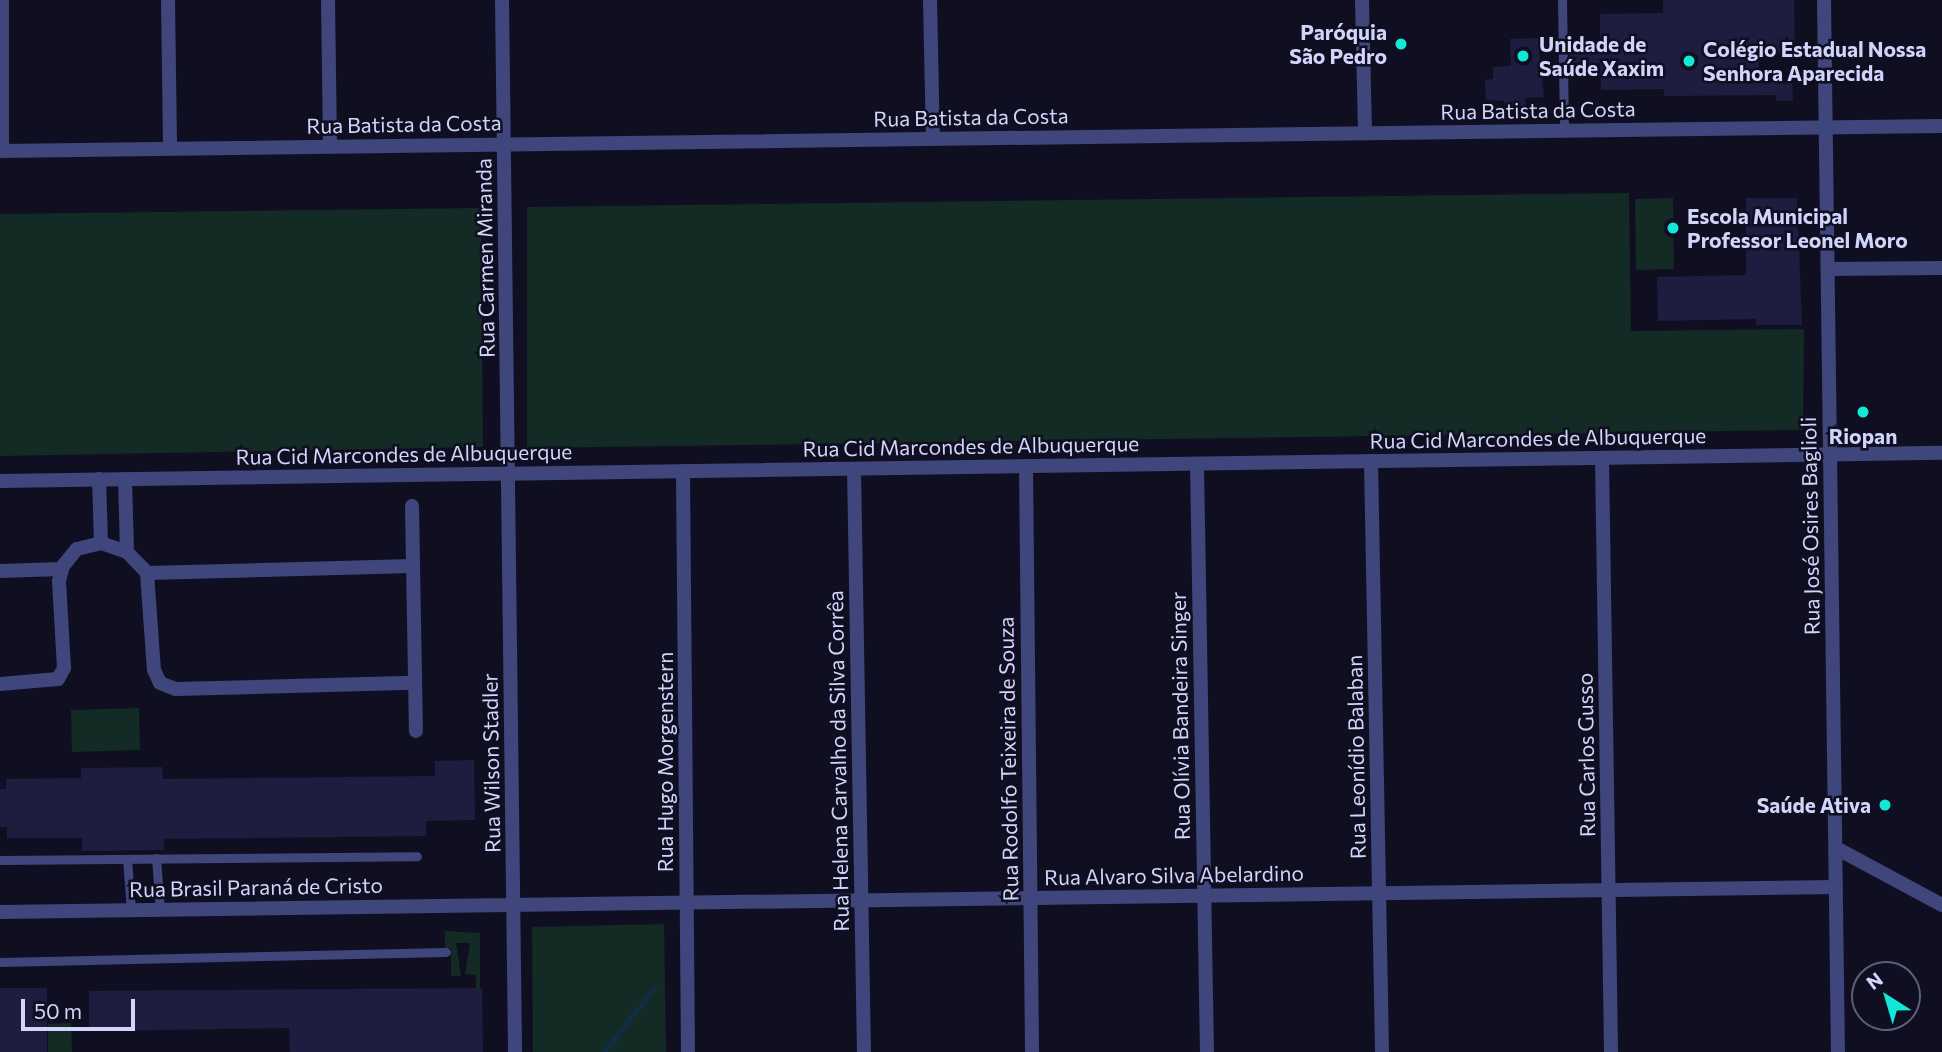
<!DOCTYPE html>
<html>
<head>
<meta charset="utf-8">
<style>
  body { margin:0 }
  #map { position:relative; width:1942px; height:1052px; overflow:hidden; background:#0f0f21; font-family:Commissioner,sans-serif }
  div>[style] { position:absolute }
  .green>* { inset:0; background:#132a25 }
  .stream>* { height:4.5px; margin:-2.25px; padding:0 2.25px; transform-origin:2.25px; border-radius:2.25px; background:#112d43 }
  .building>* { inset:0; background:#1e1d40 }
  .service>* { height:9px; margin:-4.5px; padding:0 4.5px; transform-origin:4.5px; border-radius:4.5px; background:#3e467c }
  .minor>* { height:14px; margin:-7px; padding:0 7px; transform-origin:7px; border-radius:7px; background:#3e467c }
  .tertiary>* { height:14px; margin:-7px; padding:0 7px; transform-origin:7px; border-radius:7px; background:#3e467c }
  .dots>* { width:19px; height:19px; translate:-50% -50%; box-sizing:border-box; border:4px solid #0f0f21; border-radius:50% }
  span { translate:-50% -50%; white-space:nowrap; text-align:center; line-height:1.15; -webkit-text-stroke:5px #0f0f21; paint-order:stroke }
  .poi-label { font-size:21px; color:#d2d5fb; font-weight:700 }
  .right { translate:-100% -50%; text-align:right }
  .left { translate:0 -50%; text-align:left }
  .street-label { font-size:21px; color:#d2d5fb }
  .north { position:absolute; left:1851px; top:961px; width:70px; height:70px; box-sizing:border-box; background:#0f0f21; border:2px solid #5d5e78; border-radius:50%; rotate:323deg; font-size:19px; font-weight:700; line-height:28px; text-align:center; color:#d2d5fb }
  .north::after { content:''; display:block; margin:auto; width:24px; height:32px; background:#12e8d7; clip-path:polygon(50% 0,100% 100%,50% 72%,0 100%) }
  .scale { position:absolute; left:21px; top:999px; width:114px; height:32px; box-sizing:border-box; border:4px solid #d2d5fb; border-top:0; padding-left:9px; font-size:21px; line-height:24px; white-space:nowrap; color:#d2d5fb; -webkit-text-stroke:5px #0f0f21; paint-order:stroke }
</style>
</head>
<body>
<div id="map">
  <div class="green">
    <div style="clip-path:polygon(1629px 193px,1631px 331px,1804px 329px,1803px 430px,527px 448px,527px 207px)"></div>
    <div style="clip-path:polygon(1673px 198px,1674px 269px,1636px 270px,1635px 199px)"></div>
    <div style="clip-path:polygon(481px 208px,483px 447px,0 456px,0 214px)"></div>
    <div style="clip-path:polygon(139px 708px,140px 750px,72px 752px,71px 710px)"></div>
    <div style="clip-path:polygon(664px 924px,666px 1052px,533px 1052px,532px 927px)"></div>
    <div style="clip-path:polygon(445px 931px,480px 933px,480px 990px,476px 991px,476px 975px,465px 974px,470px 943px,456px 943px,461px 976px,451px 976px,451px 948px,445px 948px)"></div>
    <div style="clip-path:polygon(71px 1023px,72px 1052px,48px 1052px,48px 1024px)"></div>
  </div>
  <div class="stream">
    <div style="left:604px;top:1052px;width:81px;rotate:-52deg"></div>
  </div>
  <div class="building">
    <div style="clip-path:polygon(1663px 0,1794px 0,1795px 53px,1759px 54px,1759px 82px,1792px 81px,1793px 101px,1776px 101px,1776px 95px,1664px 96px,1664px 89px,1601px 90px,1600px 63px,1570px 64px,1570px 46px,1600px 45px,1600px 14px,1663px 13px)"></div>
    <div style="clip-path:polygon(1538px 38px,1544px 97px,1525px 98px,1526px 106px,1505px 107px,1504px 101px,1486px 100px,1485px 80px,1493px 79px,1493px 67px,1511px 66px,1510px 39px)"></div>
    <div style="clip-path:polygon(1746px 198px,1797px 198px,1802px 325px,1756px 325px,1756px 319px,1658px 321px,1657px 277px,1746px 275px)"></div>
    <div style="clip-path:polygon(474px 760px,475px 820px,426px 821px,426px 836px,164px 839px,164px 850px,82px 851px,82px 838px,7px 838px,7px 827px,0 827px,0 789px,6px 789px,6px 779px,81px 778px,81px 768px,162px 767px,163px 779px,435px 776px,435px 761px)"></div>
    <div style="clip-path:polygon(0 988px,47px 988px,47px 1052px,0 1052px)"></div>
    <div style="clip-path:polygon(482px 988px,483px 1052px,290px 1052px,289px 1028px,89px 1031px,89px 991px)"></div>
  </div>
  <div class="service">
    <div style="left:1562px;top:0;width:131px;rotate:89.1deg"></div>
    <div style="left:156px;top:858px;width:52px;rotate:85.6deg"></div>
    <div style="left:127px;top:859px;width:51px;rotate:85.5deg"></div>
    <div style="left:0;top:860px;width:417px;rotate:-0.5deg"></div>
    <div style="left:0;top:962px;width:446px;rotate:-1.3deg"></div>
  </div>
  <div class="minor">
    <div style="left:168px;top:0;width:148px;rotate:89.2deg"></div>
    <div style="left:328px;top:0;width:146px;rotate:89.2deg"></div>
    <div style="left:502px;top:0;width:1052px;rotate:89.29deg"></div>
    <div style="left:930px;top:0;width:139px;rotate:88.8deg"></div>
    <div style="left:1362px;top:0;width:133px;rotate:88.7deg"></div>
    <div style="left:0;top:151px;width:1942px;rotate:-0.74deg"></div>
    <div style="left:2px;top:151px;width:151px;rotate:-90deg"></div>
    <div style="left:1828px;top:269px;width:114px;rotate:-0.5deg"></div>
    <div style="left:1602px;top:458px;width:594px;rotate:89.13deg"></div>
    <div style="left:1371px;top:461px;width:591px;rotate:88.93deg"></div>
    <div style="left:1197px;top:464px;width:588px;rotate:89.03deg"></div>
    <div style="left:1026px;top:466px;width:586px;rotate:89.41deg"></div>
    <div style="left:854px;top:469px;width:583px;rotate:89.02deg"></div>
    <div style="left:683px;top:471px;width:581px;rotate:89.51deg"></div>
    <div style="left:99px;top:479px;width:64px;rotate:88.2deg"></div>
    <div style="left:125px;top:479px;width:73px;rotate:88.4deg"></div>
    <div style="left:412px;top:506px;width:225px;rotate:89deg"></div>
    <div style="left:0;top:571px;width:62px;rotate:-1.8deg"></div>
    <div style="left:147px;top:573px;width:265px;rotate:-1.5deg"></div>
    <div style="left:0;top:684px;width:58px;rotate:-4.9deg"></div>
    <div style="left:58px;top:679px;width:13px;rotate:-61deg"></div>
    <div style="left:64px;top:668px;width:87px;rotate:-93.3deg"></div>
    <div style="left:59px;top:581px;width:16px;rotate:-75deg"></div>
    <div style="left:63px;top:566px;width:22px;rotate:-51deg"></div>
    <div style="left:77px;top:549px;width:25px;rotate:-14deg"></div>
    <div style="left:101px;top:543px;width:28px;rotate:19deg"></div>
    <div style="left:127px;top:552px;width:29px;rotate:46deg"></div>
    <div style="left:147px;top:573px;width:97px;rotate:85.9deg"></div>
    <div style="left:154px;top:670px;width:14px;rotate:65deg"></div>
    <div style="left:160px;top:683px;width:17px;rotate:21deg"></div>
    <div style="left:176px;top:689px;width:237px;rotate:-1.5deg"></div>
    <div style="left:1836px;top:848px;width:120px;rotate:28.3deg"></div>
    <div style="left:0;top:912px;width:1836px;rotate:-0.78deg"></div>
  </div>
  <div class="tertiary">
    <div style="left:1824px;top:0;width:1052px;rotate:89.24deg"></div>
    <div style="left:0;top:481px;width:1942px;rotate:-0.83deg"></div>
  </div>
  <div class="dots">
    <div style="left:1401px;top:44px;background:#12e8d7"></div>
    <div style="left:1523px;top:56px;background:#12e8d7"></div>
    <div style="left:1689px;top:61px;background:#12e8d7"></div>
    <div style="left:1673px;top:228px;background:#12e8d7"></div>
    <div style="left:1863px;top:412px;background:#12e8d7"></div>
    <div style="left:1885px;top:805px;background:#12e8d7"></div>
  </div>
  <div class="poi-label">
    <span class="right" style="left:1387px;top:44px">Paróquia<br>São Pedro</span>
    <span class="left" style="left:1539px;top:56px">Unidade de<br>Saúde Xaxim</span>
    <span class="left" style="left:1703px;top:61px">Colégio Estadual Nossa<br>Senhora Aparecida</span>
    <span class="left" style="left:1687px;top:228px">Escola Municipal<br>Professor Leonel Moro</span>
    <span style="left:1863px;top:436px">Riopan</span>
    <span class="right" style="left:1871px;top:805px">Saúde Ativa</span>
  </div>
  <div class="street-label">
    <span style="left:1538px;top:110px;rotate:-1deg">Rua Batista da Costa</span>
    <span style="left:971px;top:117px;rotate:-1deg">Rua Batista da Costa</span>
    <span style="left:404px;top:124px;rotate:-1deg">Rua Batista da Costa</span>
    <span style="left:485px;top:258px;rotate:-91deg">Rua Carmen Miranda</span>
    <span style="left:1538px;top:438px;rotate:-1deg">Rua Cid Marcondes de Albuquerque</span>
    <span style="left:971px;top:446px;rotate:-1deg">Rua Cid Marcondes de Albuquerque</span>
    <span style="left:404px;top:454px;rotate:-1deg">Rua Cid Marcondes de Albuquerque</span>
    <span style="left:1810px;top:526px;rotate:-91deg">Rua José Osires Baglioli</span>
    <span style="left:1180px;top:716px;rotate:-91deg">Rua Olívia Bandeira Singer</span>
    <span style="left:1586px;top:755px;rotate:-91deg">Rua Carlos Gusso</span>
    <span style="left:1356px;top:757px;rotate:-91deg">Rua Leonídio Balaban</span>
    <span style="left:1008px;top:759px;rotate:-91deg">Rua Rodolfo Teixeira de Souza</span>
    <span style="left:838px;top:761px;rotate:-91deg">Rua Helena Carvalho da Silva Corrêa</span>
    <span style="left:665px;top:762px;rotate:-90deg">Rua Hugo Morgenstern</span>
    <span style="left:491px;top:763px;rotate:-91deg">Rua Wilson Stadler</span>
    <span style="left:1174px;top:875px;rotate:-1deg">Rua Alvaro Silva Abelardino</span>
    <span style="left:256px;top:887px;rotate:-1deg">Rua Brasil Paraná de Cristo</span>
  </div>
  <div class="north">N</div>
  <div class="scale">50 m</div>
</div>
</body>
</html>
